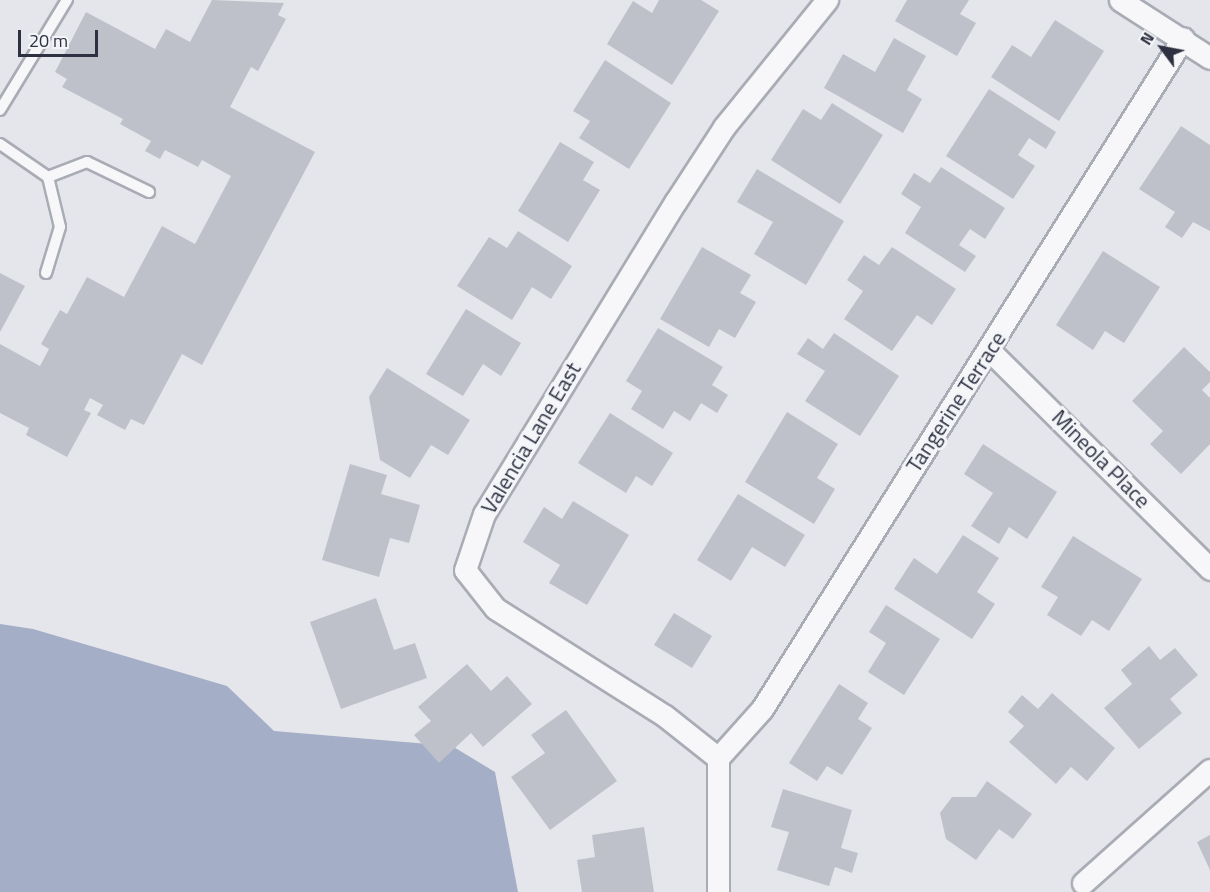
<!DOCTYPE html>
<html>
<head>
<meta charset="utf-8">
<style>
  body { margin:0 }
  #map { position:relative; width:1210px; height:892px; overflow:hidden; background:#e5e6eb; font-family:"Titillium Web",sans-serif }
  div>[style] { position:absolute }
  .water>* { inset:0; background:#a4aec7 }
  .building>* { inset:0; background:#bfc1ca }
  .roads { filter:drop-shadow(2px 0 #aaacb5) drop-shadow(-2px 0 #aaacb5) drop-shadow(0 2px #aaacb5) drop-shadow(0 -2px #aaacb5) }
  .lane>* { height:10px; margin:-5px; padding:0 5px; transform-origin:5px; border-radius:5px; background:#f7f7f9 }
  .street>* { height:21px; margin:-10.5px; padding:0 10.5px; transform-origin:10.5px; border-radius:10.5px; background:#f7f7f9 }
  span { translate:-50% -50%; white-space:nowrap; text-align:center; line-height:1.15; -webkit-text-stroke:6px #f4f5f8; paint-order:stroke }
  .street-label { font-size:22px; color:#2e3142 }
  .north { position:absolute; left:1132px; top:18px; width:60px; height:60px; -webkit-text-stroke:4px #f4f5f8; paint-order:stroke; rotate:302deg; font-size:16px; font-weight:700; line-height:24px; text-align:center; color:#2e3142 }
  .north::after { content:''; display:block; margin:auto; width:21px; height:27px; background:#2e3142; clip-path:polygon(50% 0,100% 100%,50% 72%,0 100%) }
  .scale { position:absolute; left:18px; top:30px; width:80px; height:27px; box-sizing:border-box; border:3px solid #2e3142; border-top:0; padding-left:8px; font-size:18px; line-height:21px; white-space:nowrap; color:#2e3142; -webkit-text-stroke:4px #f4f5f8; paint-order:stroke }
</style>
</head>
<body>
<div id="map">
  <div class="water">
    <div style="clip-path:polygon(0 624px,33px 629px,227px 686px,274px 731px,452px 746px,495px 772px,518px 892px,0 892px)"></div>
  </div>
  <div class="building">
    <div style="clip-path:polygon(212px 0,284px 3px,278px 15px,286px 19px,258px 71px,251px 67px,230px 107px,315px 152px,202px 365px,182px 354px,144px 425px,131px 419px,125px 430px,97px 415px,103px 405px,90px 398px,84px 410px,91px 413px,67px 457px,26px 435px,29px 428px,0 413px,0 344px,40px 366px,49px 349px,41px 344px,60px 310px,67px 314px,87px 277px,124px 297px,162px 226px,195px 244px,231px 176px,202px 160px,198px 167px,165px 150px,160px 159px,145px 151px,151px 141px,120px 124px,123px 119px,62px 87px,67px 79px,55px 72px,86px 12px,155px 49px,166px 29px,190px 42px)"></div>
    <div style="clip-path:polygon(659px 0,701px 0,719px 11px,672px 85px,607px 44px,633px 1px,652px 13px)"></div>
    <div style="clip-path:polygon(907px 0,969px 0,960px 14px,976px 23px,957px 56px,895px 21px)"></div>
    <div style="clip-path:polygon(1055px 20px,1104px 51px,1059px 121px,991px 77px,1012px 45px,1031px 57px)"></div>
    <div style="clip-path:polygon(894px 38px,926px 56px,907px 90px,922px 99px,903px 133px,824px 88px,843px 54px,875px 72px)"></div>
    <div style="clip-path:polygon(605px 60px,671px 103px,629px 169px,579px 138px,590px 121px,573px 111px)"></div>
    <div style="clip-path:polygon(989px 89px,1056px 132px,1046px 149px,1029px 138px,1018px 155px,1035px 166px,1013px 199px,946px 156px)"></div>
    <div style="clip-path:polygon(832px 103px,883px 135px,840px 204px,771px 160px,803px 109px,821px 120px)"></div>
    <div style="clip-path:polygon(1181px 126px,1210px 145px,1210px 231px,1193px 222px,1182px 238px,1165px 227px,1175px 212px,1139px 189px)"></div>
    <div style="clip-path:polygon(560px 142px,594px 162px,583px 180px,600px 190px,568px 242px,518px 211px)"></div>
    <div style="clip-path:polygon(941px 167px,1005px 208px,985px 239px,970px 229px,959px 245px,976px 256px,965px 272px,905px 233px,921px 207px,901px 194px,914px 173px,930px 183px)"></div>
    <div style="clip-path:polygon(757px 169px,844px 221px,806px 285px,754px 254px,773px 222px,737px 202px)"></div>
    <div style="clip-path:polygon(518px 231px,572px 266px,551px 299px,532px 287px,512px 320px,457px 286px,489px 237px,507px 248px)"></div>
    <div style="clip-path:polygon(702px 247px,751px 275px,740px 293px,756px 302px,735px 338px,719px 329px,709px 347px,660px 319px)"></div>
    <div style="clip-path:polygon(892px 247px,956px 289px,932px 325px,917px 315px,892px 351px,844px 319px,863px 291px,847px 280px,864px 255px,879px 265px)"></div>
    <div style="clip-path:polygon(1103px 251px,1160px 287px,1124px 343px,1105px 331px,1093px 350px,1056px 325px)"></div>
    <div style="clip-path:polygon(0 273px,25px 286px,0 332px)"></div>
    <div style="clip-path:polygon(466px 309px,521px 343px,501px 376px,483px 364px,463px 396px,426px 374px)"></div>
    <div style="clip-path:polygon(658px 328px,723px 367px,712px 385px,728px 395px,717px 413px,701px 403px,690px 421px,674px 411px,663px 429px,631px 409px,642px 391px,626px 381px)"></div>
    <div style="clip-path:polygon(834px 333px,899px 376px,860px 436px,805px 401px,825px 371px,797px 354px,808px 338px,823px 349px)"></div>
    <div style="clip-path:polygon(1184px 347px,1210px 372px,1210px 382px,1202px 390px,1210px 398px,1210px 444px,1181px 474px,1150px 444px,1163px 431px,1132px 401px)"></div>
    <div style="clip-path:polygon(387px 368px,470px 420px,448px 455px,431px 445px,410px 478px,380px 460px,369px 397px)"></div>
    <div style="clip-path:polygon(787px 412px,838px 444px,817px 478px,835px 489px,814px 524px,745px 482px)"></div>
    <div style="clip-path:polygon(610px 413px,673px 453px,652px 486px,636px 476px,626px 493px,578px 463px)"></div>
    <div style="clip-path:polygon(983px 444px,1057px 492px,1027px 539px,1009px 527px,999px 544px,971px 526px,993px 493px,964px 474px)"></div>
    <div style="clip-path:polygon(350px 464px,387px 475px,381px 494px,420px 505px,409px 543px,390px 538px,379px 577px,322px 560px)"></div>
    <div style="clip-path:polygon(738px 494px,805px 535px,785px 567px,752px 547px,731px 581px,697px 560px)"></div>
    <div style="clip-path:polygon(573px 501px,629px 535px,587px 605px,549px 583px,560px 565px,523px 542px,544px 507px,562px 519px)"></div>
    <div style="clip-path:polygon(963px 535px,999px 558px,977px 592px,995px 604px,972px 639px,894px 589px,914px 558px,937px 574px)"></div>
    <div style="clip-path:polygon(1073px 536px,1142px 579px,1109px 631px,1092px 620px,1081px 636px,1047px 615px,1058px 597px,1041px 587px)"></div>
    <div style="clip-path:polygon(376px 598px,394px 650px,415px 643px,427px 678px,341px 709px,310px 622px)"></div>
    <div style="clip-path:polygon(886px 605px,940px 639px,904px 695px,868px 672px,886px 643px,869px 632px)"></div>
    <div style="clip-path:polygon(674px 613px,712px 636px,692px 668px,654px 645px)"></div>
    <div style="clip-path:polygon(1149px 646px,1160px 660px,1175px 648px,1198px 675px,1170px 699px,1182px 713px,1139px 749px,1104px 708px,1132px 684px,1121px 670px)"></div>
    <div style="clip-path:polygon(467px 664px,491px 691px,507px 676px,532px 704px,483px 747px,471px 733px,439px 763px,414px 735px,431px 721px,418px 707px)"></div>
    <div style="clip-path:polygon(839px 684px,868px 703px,858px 719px,872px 728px,842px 775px,827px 766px,817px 781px,789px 763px)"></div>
    <div style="clip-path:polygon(1052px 693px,1115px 748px,1087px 781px,1071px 767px,1056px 784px,1009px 742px,1024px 726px,1008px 712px,1022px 695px,1038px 709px)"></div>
    <div style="clip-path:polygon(566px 710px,617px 781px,550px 830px,511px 777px,545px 753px,531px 735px)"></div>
    <div style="clip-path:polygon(987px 781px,1032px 814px,1013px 839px,999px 829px,976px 860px,946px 839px,940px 813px,952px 797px,976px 797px)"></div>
    <div style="clip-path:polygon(783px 789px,852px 810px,841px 848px,858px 853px,852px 873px,835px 867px,829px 886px,777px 870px,789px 832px,771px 827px)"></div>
    <div style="clip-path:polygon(644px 827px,654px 892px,582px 892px,577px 860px,595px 857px,592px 835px)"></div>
    <div style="clip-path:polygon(1210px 835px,1210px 870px,1197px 842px)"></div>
  </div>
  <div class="roads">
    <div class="lane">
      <div style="left:0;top:110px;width:129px;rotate:-58.7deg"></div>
      <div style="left:0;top:144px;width:58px;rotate:34.5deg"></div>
      <div style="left:48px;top:177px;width:42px;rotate:-21deg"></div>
      <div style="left:87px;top:162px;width:69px;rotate:25.8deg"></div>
      <div style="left:46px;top:273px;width:48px;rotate:-73.1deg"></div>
      <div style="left:60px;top:227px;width:51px;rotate:-103.5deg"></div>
    </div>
    <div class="street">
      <div style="left:1120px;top:0;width:107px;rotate:32.8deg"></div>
      <div style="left:990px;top:351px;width:310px;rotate:44.7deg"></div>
      <div style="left:718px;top:758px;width:66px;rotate:-48.1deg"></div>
      <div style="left:762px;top:709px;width:792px;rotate:-57.89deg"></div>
      <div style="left:1083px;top:883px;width:170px;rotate:-41.7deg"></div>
      <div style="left:718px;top:892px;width:134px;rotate:-90deg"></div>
      <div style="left:718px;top:758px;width:68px;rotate:-141.6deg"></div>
      <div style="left:665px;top:716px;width:201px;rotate:-147.6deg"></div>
      <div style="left:495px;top:608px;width:48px;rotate:-128.3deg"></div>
      <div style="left:465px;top:570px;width:59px;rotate:-71.3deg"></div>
      <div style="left:484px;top:514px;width:367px;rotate:-58.5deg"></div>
      <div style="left:676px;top:201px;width:88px;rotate:-57deg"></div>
      <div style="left:724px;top:127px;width:164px;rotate:-51deg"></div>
    </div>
  </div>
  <div class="street-label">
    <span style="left:956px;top:402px;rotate:-57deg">Tangerine Terrace</span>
    <span style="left:531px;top:438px;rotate:-59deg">Valencia Lane East</span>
    <span style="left:1101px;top:459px;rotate:45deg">Mineola Place</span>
  </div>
  <div class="north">N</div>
  <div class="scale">20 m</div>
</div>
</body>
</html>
